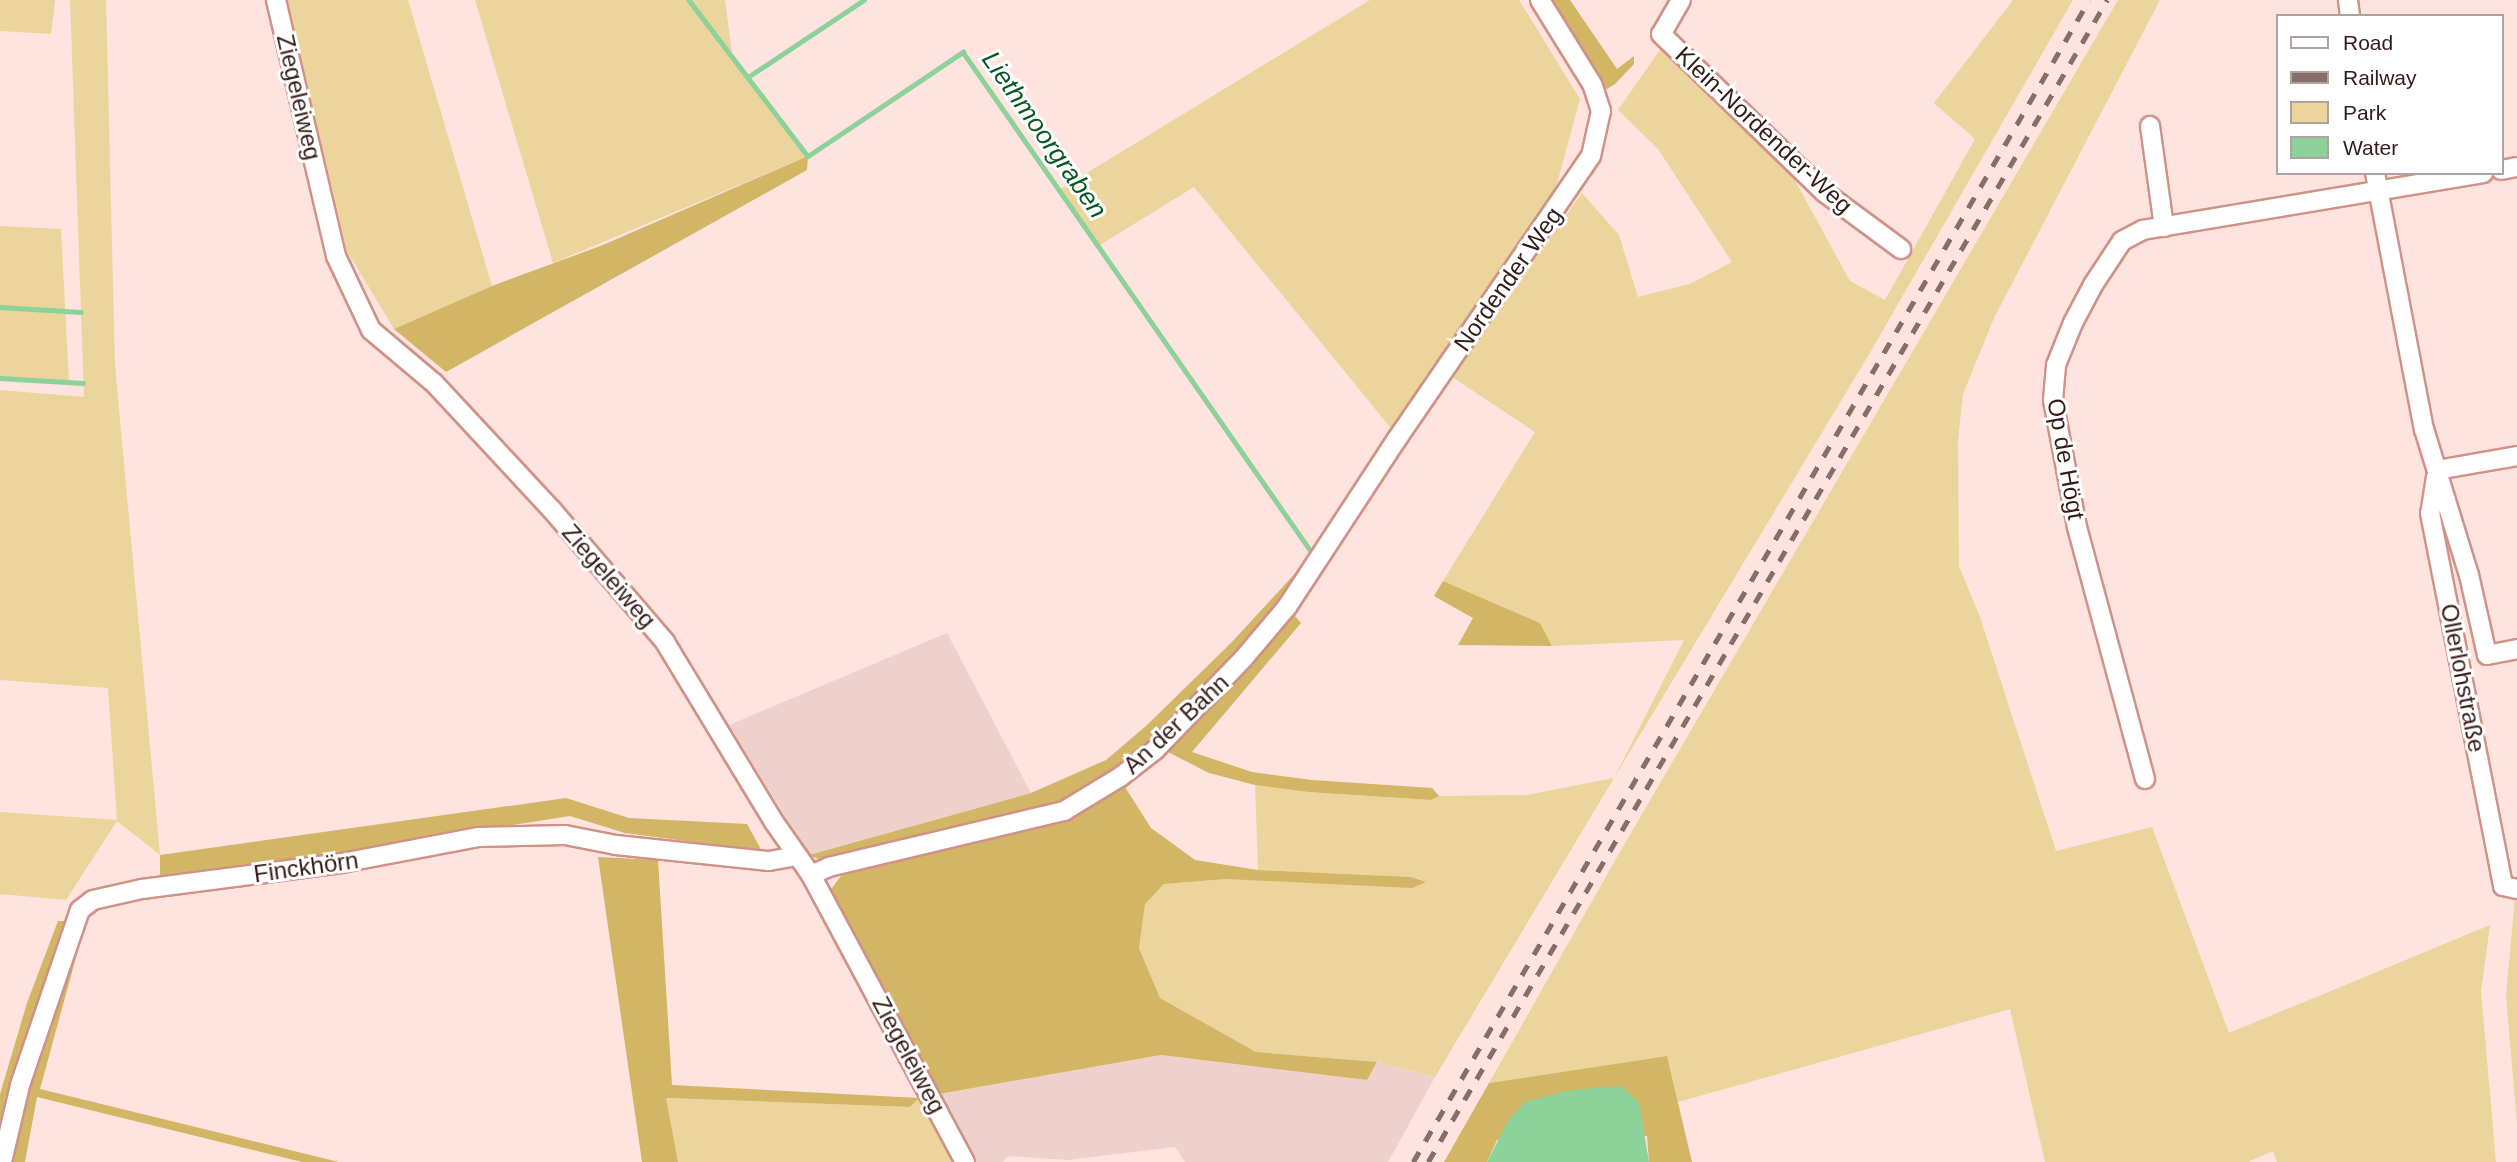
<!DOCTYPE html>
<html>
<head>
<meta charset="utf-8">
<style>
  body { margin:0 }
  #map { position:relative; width:2517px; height:1162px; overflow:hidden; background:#fee3de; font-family:Arial,sans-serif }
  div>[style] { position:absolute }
  .built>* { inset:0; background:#efd1cb }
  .green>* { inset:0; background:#ebd59c }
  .forest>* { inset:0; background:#d2b565 }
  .water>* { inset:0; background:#8dd29a }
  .stream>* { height:4.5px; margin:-2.25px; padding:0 2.25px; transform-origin:2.25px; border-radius:2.25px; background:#8dd29a }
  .roads { filter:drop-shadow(2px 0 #d09287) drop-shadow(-2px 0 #d09287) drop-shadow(0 2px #d09287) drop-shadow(0 -2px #d09287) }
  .minor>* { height:18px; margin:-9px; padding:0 9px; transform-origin:9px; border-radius:9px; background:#fff }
  .rail>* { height:4.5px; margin-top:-2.25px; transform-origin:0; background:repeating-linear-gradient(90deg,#876e69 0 12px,transparent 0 24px) }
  span { translate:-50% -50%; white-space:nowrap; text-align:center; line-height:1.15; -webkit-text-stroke:6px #fff; paint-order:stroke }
  .street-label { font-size:24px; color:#331b17 }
  .water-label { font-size:26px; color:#065725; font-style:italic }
  .legend { position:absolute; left:2276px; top:14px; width:228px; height:161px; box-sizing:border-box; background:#fff; border:2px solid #ada4a2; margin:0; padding:9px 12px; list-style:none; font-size:21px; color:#331b17 }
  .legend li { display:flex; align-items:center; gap:14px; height:35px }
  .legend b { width:35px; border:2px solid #ada4a2 }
</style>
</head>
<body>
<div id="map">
  <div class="built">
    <div style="clip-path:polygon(947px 633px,1031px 793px,809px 855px,729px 725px)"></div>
    <div style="clip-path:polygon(1161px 1055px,1367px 1080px,1377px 1062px,1435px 1077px,1388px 1162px,1185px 1162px,1175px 1147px,1067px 1160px,1008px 1156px,1003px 1162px,971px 1162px,939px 1094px)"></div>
  </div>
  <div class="green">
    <div style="clip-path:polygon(0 0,55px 0,51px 34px,0 31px)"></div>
    <div style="clip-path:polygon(70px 0,106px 0,115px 365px,160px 855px,117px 821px,66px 900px,0 894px,0 812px,117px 820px,108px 688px,0 680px,0 390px,84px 397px)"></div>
    <div style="clip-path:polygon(287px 0,408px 0,492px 286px,394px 329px,347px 251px)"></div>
    <div style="clip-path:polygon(475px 0,725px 0,732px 54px,808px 156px,553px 263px)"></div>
    <div style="clip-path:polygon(1370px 0,1519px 0,1580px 99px,1555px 191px,1394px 432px,1194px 187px,1100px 245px,1059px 190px)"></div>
    <div style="clip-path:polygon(2013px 0,2073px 0,1871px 351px,1614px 778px,1435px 1077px,1377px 1062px,1256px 1052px,1160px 998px,1139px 948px,1145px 904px,1164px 884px,1227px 879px,1425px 882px,1411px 877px,1258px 870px,1255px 785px,1308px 792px,1431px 800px,1439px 796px,1527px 795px,1614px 778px,1684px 640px,1552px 646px,1540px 623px,1443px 581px,1535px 432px,1449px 375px,1582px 193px,1619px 235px,1638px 297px,1690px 284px,1732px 262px,1658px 149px,1618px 110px,1662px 47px,1786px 164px,1850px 281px,1885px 300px,1975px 139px,1934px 103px)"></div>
    <div style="clip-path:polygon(2118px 0,2160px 0,1994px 318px,1963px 394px,1958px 441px,1959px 566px,1980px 617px,2056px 851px,2152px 827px,2229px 1033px,2490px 925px,2481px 991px,2496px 1162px,2277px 1162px,2273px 1151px,2248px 1162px,2045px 1162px,2010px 1009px,1678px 1102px,1667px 1056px,1489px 1083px,1621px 850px)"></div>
    <div style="clip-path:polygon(0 226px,61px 229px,69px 382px,0 378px)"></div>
    <div style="clip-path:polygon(2515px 898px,2517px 899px,2517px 1124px,2506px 995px)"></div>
    <div style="clip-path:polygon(665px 1098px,910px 1107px,919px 1098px,954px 1162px,678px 1162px)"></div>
  </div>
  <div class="forest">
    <div style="clip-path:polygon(1550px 0,1570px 0,1617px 69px,1634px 56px,1634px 64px,1615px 84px,1605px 90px,1595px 81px)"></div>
    <div style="clip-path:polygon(808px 156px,807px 170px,446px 372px,394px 329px,492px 286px,603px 245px)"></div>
    <div style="clip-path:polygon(1313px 554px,1243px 659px,1153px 739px,1114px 770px,1065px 801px,825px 862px,809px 855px,1031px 793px,1106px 760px,1146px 726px,1231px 643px)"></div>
    <div style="clip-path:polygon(1443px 581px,1540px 623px,1552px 646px,1458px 645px,1473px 618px,1434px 596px)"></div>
    <div style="clip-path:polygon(1293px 614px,1301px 623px,1192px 752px,1252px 772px,1312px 780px,1432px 788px,1439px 796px,1431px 800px,1308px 792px,1255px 785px,1209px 773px,1166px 751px)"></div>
    <div style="clip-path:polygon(1123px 784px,1151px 828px,1195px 860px,1258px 870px,1411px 877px,1426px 882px,1412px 888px,1227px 879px,1164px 884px,1145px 904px,1139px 948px,1160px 998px,1256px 1052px,1377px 1062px,1367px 1080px,1161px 1055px,939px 1094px,829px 892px,844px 872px,1073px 818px)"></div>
    <div style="clip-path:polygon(566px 798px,629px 818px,747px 824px,762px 851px,625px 833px,570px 816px,160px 881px,160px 855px)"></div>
    <div style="clip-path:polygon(598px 857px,658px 860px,672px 1085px,919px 1098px,910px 1107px,666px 1098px,678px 1162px,642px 1162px)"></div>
    <div style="clip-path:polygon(58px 921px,86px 921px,40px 1089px,339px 1162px,302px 1162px,37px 1097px,25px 1162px,0 1162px,0 1094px,27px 1003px)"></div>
    <div style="clip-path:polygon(1667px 1056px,1692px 1162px,1649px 1162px,1647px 1136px,1497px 1140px,1487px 1162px,1444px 1162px,1489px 1083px)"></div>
  </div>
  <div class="water">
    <div style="clip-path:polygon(1621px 1086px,1639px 1103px,1649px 1162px,1487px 1162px,1508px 1121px,1525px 1102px,1571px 1090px)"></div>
  </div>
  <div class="stream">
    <div style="left:689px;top:0;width:196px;rotate:52.7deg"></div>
    <div style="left:808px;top:156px;width:187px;rotate:-33.9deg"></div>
    <div style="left:963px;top:52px;width:612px;rotate:55.12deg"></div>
    <div style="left:748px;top:77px;width:139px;rotate:-33.6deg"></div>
    <div style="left:0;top:307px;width:81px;rotate:3.5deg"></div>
    <div style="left:0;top:378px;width:83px;rotate:3.4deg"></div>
  </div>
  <div class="roads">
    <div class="minor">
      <div style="left:276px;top:0;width:263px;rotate:76.8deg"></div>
      <div style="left:336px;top:256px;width:82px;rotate:64.7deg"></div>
      <div style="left:371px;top:330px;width:82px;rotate:40.1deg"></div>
      <div style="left:434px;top:383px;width:173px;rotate:47.1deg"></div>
      <div style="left:552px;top:510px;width:174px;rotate:49.4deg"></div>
      <div style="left:665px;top:642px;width:210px;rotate:58.8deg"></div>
      <div style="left:774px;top:822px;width:65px;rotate:55.1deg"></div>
      <div style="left:811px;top:875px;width:326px;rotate:61.8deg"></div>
      <div style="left:1681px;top:0;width:39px;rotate:120deg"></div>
      <div style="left:1661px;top:34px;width:227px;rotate:44.1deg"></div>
      <div style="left:1824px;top:192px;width:96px;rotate:36.5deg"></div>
      <div style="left:2348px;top:0;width:16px;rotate:83deg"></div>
      <div style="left:2150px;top:126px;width:102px;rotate:82.1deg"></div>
      <div style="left:2501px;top:170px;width:16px;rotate:-11deg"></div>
      <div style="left:2375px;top:173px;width:261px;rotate:79.2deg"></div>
      <div style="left:2424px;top:429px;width:153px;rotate:72.9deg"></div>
      <div style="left:2469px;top:575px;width:82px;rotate:77.3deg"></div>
      <div style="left:2487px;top:655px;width:31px;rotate:-11deg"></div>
      <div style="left:2437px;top:470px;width:81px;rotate:-9.9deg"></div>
      <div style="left:2436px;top:477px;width:36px;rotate:99deg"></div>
      <div style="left:2430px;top:513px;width:359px;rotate:78.9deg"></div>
      <div style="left:2499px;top:865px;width:21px;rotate:79deg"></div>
      <div style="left:2503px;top:886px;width:14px;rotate:12deg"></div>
      <div style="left:2145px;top:779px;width:261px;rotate:-105.1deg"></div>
      <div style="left:2077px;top:527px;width:129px;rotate:-100.7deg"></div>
      <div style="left:2053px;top:400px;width:35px;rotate:-85deg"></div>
      <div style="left:2056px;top:365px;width:45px;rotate:-68deg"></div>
      <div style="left:2073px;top:323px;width:43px;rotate:-62.2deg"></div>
      <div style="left:2093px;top:285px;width:53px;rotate:-56.6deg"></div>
      <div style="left:2122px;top:241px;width:24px;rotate:-28deg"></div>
      <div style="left:2143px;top:230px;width:345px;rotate:-9.5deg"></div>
      <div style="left:811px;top:875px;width:20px;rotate:-24deg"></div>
      <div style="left:829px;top:867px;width:242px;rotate:-13.4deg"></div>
      <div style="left:1064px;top:811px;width:66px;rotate:-31.3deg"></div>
      <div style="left:1120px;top:777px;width:44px;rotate:-37.6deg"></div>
      <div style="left:1155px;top:750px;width:127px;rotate:-46deg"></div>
      <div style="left:1243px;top:659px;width:68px;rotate:-49.8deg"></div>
      <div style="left:1287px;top:607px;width:201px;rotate:-56.8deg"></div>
      <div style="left:1397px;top:439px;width:343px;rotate:-55.6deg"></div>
      <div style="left:1591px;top:156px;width:46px;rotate:-77.5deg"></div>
      <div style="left:1601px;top:111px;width:28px;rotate:-108deg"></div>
      <div style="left:1592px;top:84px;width:99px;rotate:-121.8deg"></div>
      <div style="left:2px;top:1162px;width:79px;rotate:-76.8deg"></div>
      <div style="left:20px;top:1085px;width:185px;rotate:-71.1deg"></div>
      <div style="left:80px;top:910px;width:16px;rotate:-38deg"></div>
      <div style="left:93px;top:900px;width:50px;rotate:-12.7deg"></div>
      <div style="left:142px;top:889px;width:202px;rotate:-7.4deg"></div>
      <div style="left:342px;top:863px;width:138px;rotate:-10.8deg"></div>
      <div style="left:478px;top:837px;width:87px;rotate:-1.3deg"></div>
      <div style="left:565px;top:835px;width:52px;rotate:11.1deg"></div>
      <div style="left:616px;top:845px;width:154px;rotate:6deg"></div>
      <div style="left:769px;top:861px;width:29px;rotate:-10deg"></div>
    </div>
  </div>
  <div class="rail">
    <div style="left:1413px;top:1162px;width:1344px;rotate:-59.81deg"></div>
    <div style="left:1428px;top:1162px;width:1346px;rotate:-59.7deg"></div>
  </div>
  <div class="street-label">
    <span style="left:299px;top:97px;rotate:77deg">Ziegeleiweg</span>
    <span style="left:1764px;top:130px;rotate:43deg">Klein-Nordender-Weg</span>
    <span style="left:1508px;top:279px;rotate:-55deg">Nordender Weg</span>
    <span style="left:2066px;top:459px;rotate:80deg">Op de Högt</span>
    <span style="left:609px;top:576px;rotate:49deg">Ziegeleiweg</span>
    <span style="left:2463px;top:678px;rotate:79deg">Ollerlohstraße</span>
    <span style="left:1176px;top:724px;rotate:-43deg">An der Bahn</span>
    <span style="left:306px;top:867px;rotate:-8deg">Finckhörn</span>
    <span style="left:909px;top:1055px;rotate:62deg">Ziegeleiweg</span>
  </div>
  <div class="water-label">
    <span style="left:1044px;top:135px;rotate:55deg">Liethmoorgraben</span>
  </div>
  <ul class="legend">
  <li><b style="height:9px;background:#fff"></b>Road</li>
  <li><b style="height:9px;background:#876e69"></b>Railway</li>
  <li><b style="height:19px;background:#ebd59c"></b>Park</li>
  <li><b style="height:19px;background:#8dd29a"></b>Water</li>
  </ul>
</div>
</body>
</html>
